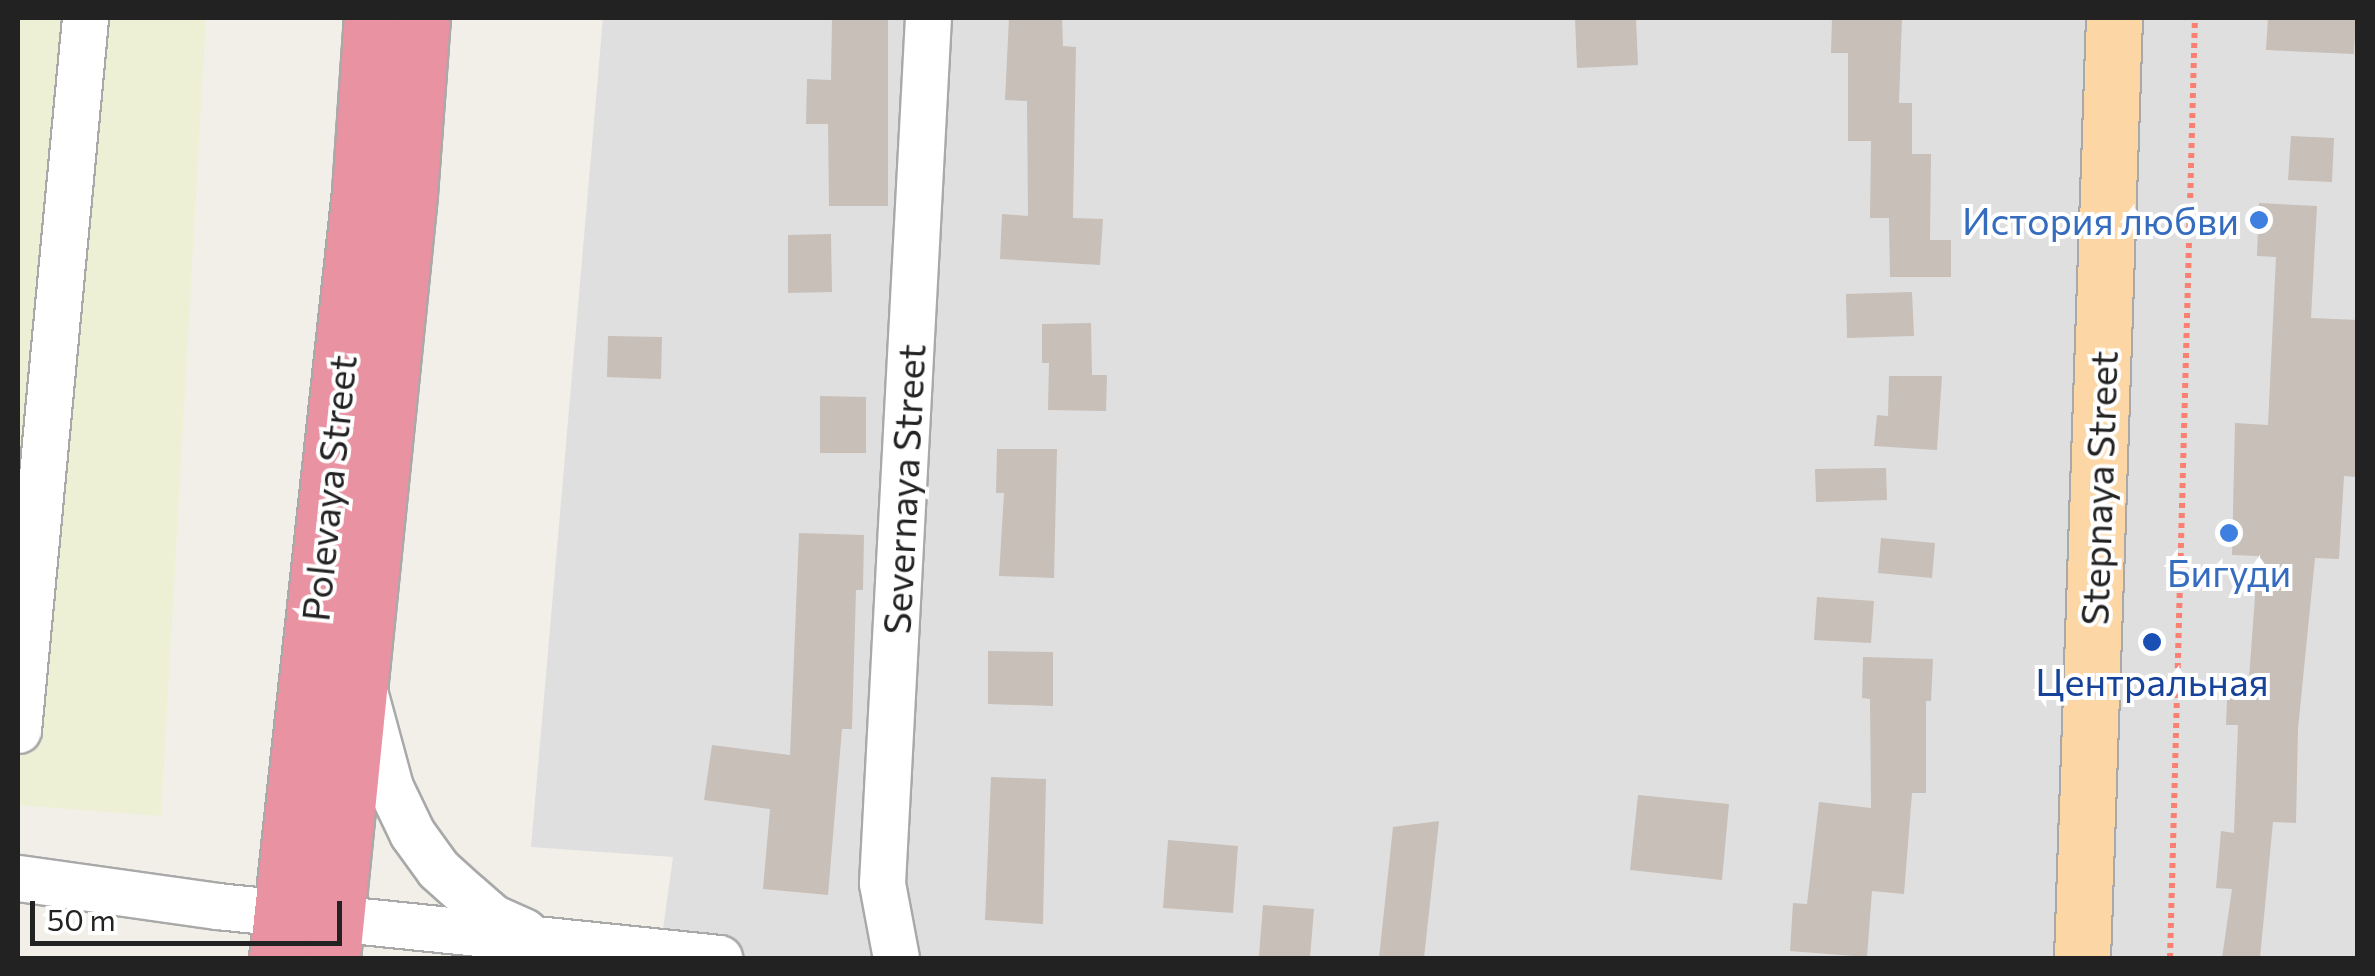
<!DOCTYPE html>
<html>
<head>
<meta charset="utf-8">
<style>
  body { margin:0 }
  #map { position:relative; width:2375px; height:976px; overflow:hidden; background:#f2efe9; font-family:Commissioner,sans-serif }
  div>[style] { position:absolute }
  .residential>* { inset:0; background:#e0dfdf }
  .farmland>* { inset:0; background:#eef0d5 }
  .building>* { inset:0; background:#c7bfb8 }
  .path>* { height:6px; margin-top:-3px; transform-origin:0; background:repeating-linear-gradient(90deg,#fa8072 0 5px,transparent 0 10px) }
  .roads { filter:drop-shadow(2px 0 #a9a9a9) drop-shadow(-2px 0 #a9a9a9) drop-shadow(0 2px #a9a9a9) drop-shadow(0 -2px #a9a9a9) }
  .minor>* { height:45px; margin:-22.5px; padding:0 22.5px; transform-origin:22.5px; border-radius:22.5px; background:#fff }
  .major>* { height:55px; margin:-27.5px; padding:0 27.5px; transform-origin:27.5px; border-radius:27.5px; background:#fcd6a4 }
  .highway>* { height:55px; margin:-27.5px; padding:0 27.5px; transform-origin:27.5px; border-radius:27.5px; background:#e892a2 }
  .dots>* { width:28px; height:28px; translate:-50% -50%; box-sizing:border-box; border:5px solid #fff; border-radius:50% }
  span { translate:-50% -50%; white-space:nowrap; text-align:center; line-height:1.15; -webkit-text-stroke:8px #fff; paint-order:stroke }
  .shop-label { font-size:38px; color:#366cbe }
  .right { translate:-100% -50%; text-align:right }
  .street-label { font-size:38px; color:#222 }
  .transit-label { font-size:38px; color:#164399 }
  .frame { position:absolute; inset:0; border:20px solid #222; pointer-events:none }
  .scale { position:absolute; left:30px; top:901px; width:312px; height:45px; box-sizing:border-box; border:5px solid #222; border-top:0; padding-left:12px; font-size:30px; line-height:35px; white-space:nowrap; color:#222; -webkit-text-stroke:8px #fff; paint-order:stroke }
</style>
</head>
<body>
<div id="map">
  <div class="residential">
    <div style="clip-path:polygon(603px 18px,2357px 18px,2357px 958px,659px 958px,673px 857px,531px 847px)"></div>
  </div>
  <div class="farmland">
    <div style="clip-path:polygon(18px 18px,206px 18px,161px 816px,18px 805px)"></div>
  </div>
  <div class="building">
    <div style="clip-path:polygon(832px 18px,888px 18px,888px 206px,829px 206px,828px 124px,806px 124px,807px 79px,831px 80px)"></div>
    <div style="clip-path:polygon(1009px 18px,1062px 18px,1063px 46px,1076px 47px,1073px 218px,1103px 219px,1100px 265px,1000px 259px,1002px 214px,1028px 216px,1027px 101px,1005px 100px)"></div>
    <div style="clip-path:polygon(1575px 18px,1636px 18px,1638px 65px,1577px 68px)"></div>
    <div style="clip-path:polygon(1832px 18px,1902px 18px,1899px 103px,1912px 103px,1912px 154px,1931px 154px,1930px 240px,1951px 240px,1951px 277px,1890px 277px,1889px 218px,1870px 218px,1871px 141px,1848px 141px,1848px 53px,1831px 53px)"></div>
    <div style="clip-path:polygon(2268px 18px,2356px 18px,2354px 54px,2266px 50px)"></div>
    <div style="clip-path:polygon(2291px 136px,2334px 138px,2332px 182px,2288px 180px)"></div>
    <div style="clip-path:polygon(2259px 203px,2317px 206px,2311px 318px,2358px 320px,2358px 477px,2344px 476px,2339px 559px,2315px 558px,2298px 729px,2296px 823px,2273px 822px,2260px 958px,2222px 958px,2232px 889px,2216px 888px,2221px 831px,2234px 833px,2238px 725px,2226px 725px,2228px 677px,2249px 678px,2258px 556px,2232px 555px,2235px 423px,2268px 425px,2276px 257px,2257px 256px)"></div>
    <div style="clip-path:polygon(831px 234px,832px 292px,788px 293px,788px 235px)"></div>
    <div style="clip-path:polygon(1912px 292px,1914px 336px,1847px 338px,1846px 294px)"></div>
    <div style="clip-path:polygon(1091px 323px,1092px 375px,1107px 375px,1106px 411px,1048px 410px,1049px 363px,1042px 363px,1042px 324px)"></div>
    <div style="clip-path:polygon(608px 336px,662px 337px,661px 379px,607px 377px)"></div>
    <div style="clip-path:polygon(1889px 376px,1942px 376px,1937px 450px,1874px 446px,1877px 415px,1888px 416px)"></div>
    <div style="clip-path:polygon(820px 396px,866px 397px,866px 453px,820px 453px)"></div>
    <div style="clip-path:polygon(997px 449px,1057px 449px,1054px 578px,999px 576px,1004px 493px,996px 493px)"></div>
    <div style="clip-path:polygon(1886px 468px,1887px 500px,1816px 502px,1815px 469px)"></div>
    <div style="clip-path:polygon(799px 533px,864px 535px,863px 590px,856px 590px,852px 729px,842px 729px,828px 895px,763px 889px,770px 809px,704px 800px,712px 745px,790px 755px)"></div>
    <div style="clip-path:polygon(1881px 538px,1935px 543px,1932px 578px,1878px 573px)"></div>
    <div style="clip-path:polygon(1817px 597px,1874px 601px,1871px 643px,1814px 640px)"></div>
    <div style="clip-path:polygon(988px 651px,1053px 652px,1053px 706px,988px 704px)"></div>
    <div style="clip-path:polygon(1863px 657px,1933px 659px,1931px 701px,1926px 701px,1926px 793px,1912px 793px,1904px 894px,1872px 891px,1867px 957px,1790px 951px,1793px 903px,1807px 904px,1819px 802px,1871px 808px,1870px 699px,1862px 698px)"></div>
    <div style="clip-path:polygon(991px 777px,1046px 779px,1043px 924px,985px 920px)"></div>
    <div style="clip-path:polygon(1638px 795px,1729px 804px,1722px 880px,1630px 870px)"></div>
    <div style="clip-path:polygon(1439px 821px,1424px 958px,1379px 958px,1393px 827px)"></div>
    <div style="clip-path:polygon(1168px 840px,1238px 846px,1233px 913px,1163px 908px)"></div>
    <div style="clip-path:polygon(1263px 905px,1314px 909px,1310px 958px,1259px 956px)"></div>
  </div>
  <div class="path">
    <div style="left:2170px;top:958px;width:940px;rotate:-88.48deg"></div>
  </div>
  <div class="roads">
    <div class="minor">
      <div style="left:364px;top:691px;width:99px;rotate:74.8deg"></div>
      <div style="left:390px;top:787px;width:51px;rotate:64.4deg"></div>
      <div style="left:412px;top:833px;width:44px;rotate:54.2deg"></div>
      <div style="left:438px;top:869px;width:39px;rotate:42deg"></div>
      <div style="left:467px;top:895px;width:33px;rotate:41deg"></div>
      <div style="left:492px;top:917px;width:35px;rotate:24deg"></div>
      <div style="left:18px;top:730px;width:715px;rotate:-84.62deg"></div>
      <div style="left:18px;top:878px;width:201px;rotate:8deg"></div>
      <div style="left:217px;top:906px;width:505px;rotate:5.91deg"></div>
      <div style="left:896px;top:958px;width:76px;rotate:-100.6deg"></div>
      <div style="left:882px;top:883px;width:866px;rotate:-86.96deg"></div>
    </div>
    <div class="major">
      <div style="left:2082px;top:958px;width:941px;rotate:-88.05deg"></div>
    </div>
    <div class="highway">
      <div style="left:277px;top:958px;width:770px;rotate:-83.82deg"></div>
      <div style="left:360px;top:192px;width:174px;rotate:-86.1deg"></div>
      <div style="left:332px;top:958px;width:768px;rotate:-84.24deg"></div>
      <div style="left:409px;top:194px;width:176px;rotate:-85.8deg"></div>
    </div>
  </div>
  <div class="dots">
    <div style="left:2259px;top:220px;background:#3f7fe0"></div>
    <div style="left:2229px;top:533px;background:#3f7fe0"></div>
    <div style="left:2152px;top:642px;background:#1a4fb4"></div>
  </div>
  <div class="shop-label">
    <span class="right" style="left:2239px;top:220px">История любви</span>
    <span style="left:2229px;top:572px">Бигуди</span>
  </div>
  <div class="street-label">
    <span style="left:328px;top:488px;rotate:-84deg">Polevaya Street</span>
    <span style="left:2098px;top:488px;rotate:-88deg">Stepnaya Street</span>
    <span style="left:903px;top:489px;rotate:-87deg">Severnaya Street</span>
  </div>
  <div class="transit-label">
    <span style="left:2152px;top:681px">Центральная</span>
  </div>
  <div class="frame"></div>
  <div class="scale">50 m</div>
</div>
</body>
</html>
